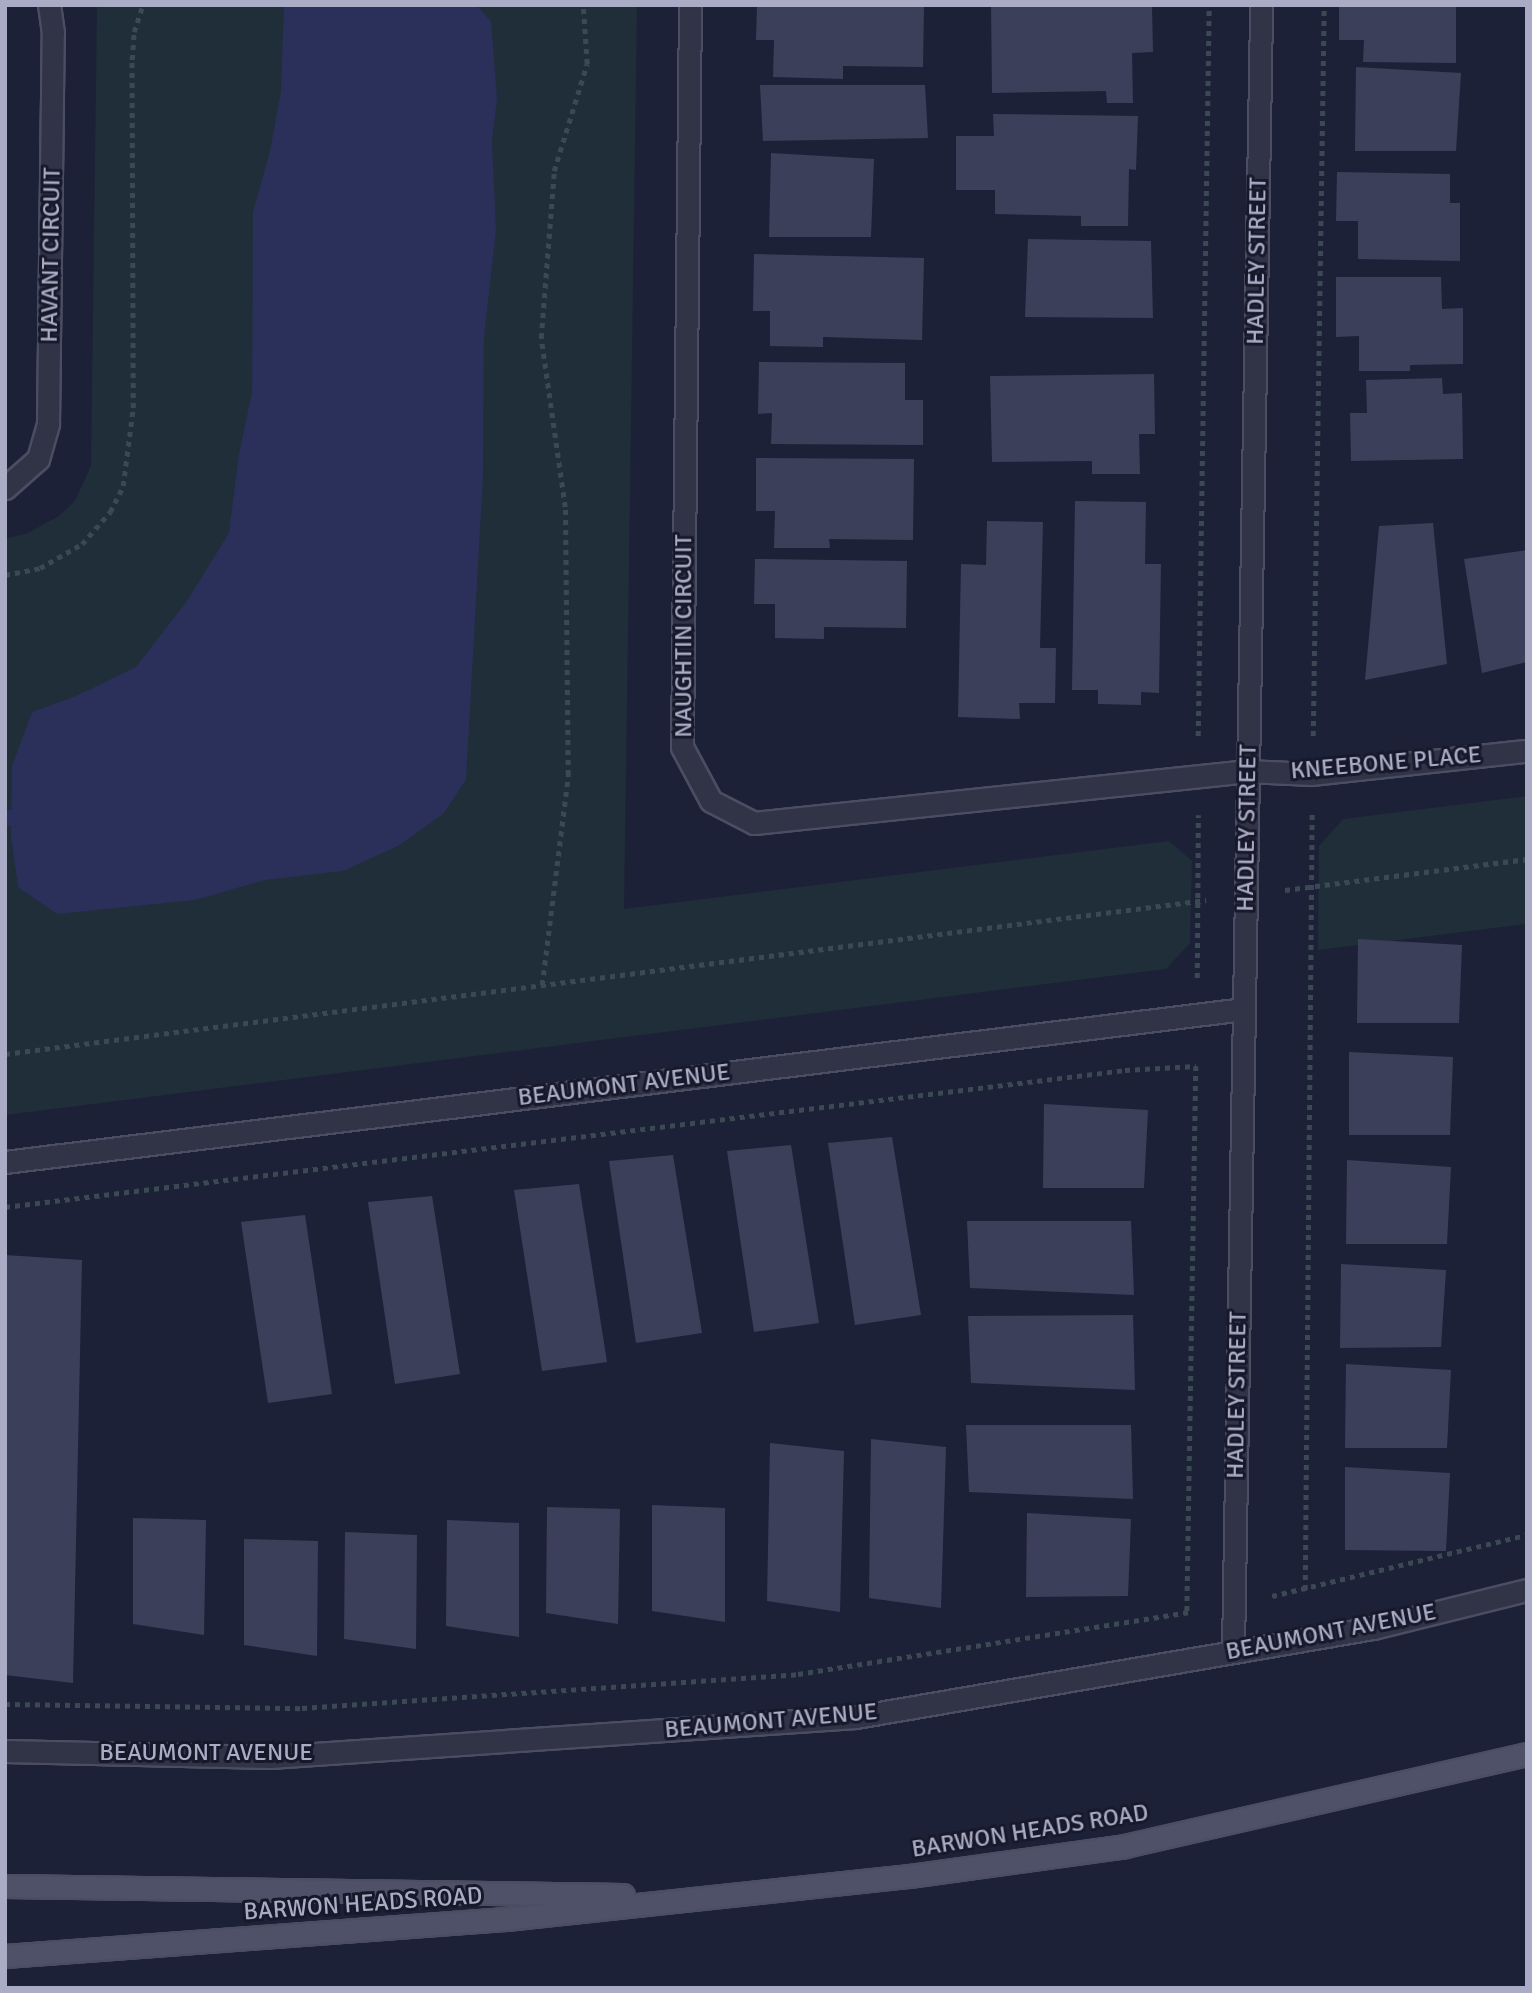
<!DOCTYPE html>
<html>
<head>
<meta charset="utf-8">
<style>
  body { margin:0 }
  #map { position:relative; width:1532px; height:1993px; overflow:hidden; background:#1d2137; font-family:Signika,sans-serif }
  div>[style] { position:absolute }
  .green>* { inset:0; background:#1f2e38 }
  .water>* { inset:0; background:#2a3059 }
  .stream>* { height:16px; margin:-8px; padding:0 8px; transform-origin:8px; border-radius:8px; background:#2a3059 }
  .building>* { inset:0; background:#3b3f59 }
  .path>* { height:4.5px; margin-top:-2.25px; transform-origin:0; background:repeating-linear-gradient(90deg,#3a4952 0 5px,transparent 0 10px) }
  .roads { filter:drop-shadow(2px 0 #4b4e63) drop-shadow(-2px 0 #4b4e63) drop-shadow(0 2px #4b4e63) drop-shadow(0 -2px #4b4e63) }
  .minor>* { height:21px; margin:-10.5px; padding:0 10.5px; transform-origin:10.5px; border-radius:10.5px; background:#313347 }
  .major>* { height:21px; margin:-10.5px; padding:0 10.5px; transform-origin:10.5px; border-radius:10.5px; background:#4e5168 }
  span { translate:-50% -50%; white-space:nowrap; text-align:center; line-height:1.15; -webkit-text-stroke:6px #17192b; paint-order:stroke }
  .street-label { font-size:24px; color:#aaacc5 }
  .frame { position:absolute; inset:0; border:7px solid #aaacc5; pointer-events:none }
</style>
</head>
<body>
<div id="map">
  <div class="green">
    <div style="clip-path:polygon(97px 5px,637px 5px,624px 909px,1169px 841px,1192px 861px,1190px 943px,1166px 969px,5px 1115px,5px 539px,28px 533px,59px 516px,75px 501px,91px 466px)"></div>
    <div style="clip-path:polygon(1527px 796px,1527px 924px,1318px 950px,1319px 846px,1343px 819px)"></div>
  </div>
  <div class="water">
    <div style="clip-path:polygon(284px 5px,476px 5px,491px 21px,497px 98px,492px 141px,496px 230px,484px 337px,483px 476px,466px 780px,443px 814px,398px 846px,343px 871px,265px 880px,195px 900px,57px 914px,18px 887px,11px 836px,12px 766px,32px 712px,74px 697px,136px 667px,187px 601px,229px 533px,239px 454px,252px 392px,253px 212px,270px 151px,281px 91px)"></div>
  </div>
  <div class="stream">
    <div style="left:5px;top:818px;width:28px;rotate:-2deg"></div>
  </div>
  <div class="building">
    <div style="clip-path:polygon(757px 5px,924px 5px,923px 67px,843px 66px,843px 79px,773px 77px,774px 40px,756px 40px)"></div>
    <div style="clip-path:polygon(991px 5px,1152px 5px,1153px 52px,1132px 53px,1133px 103px,1107px 103px,1106px 91px,992px 93px)"></div>
    <div style="clip-path:polygon(1339px 5px,1456px 5px,1456px 63px,1363px 62px,1364px 40px,1339px 40px)"></div>
    <div style="clip-path:polygon(1356px 67px,1461px 73px,1456px 151px,1355px 151px)"></div>
    <div style="clip-path:polygon(760px 85px,925px 85px,928px 138px,763px 141px)"></div>
    <div style="clip-path:polygon(993px 114px,1138px 116px,1136px 170px,1129px 169px,1128px 226px,1081px 226px,1081px 216px,995px 214px,995px 190px,956px 190px,956px 136px,994px 136px)"></div>
    <div style="clip-path:polygon(771px 153px,874px 159px,871px 237px,769px 237px)"></div>
    <div style="clip-path:polygon(1337px 172px,1450px 174px,1450px 203px,1460px 203px,1460px 261px,1358px 259px,1358px 221px,1336px 221px)"></div>
    <div style="clip-path:polygon(1028px 239px,1151px 241px,1153px 318px,1025px 317px)"></div>
    <div style="clip-path:polygon(754px 254px,924px 258px,922px 340px,823px 337px,823px 347px,770px 346px,770px 311px,753px 311px)"></div>
    <div style="clip-path:polygon(1336px 277px,1441px 277px,1442px 309px,1463px 308px,1463px 364px,1410px 365px,1410px 371px,1359px 371px,1359px 336px,1336px 337px)"></div>
    <div style="clip-path:polygon(759px 362px,905px 363px,905px 400px,923px 400px,923px 445px,771px 444px,772px 413px,758px 414px)"></div>
    <div style="clip-path:polygon(1154px 374px,1155px 434px,1139px 434px,1140px 474px,1092px 474px,1092px 461px,992px 462px,990px 376px)"></div>
    <div style="clip-path:polygon(1442px 378px,1443px 394px,1462px 393px,1463px 459px,1351px 461px,1350px 413px,1367px 413px,1366px 380px)"></div>
    <div style="clip-path:polygon(756px 458px,914px 459px,913px 540px,829px 539px,830px 548px,774px 548px,775px 511px,756px 511px)"></div>
    <div style="clip-path:polygon(1075px 501px,1146px 502px,1145px 564px,1161px 564px,1159px 693px,1141px 692px,1141px 705px,1098px 704px,1098px 690px,1072px 690px)"></div>
    <div style="clip-path:polygon(987px 521px,1043px 522px,1040px 648px,1056px 648px,1055px 703px,1019px 703px,1020px 719px,958px 717px,961px 564px,986px 565px)"></div>
    <div style="clip-path:polygon(1433px 523px,1447px 664px,1365px 680px,1379px 526px)"></div>
    <div style="clip-path:polygon(1527px 550px,1527px 662px,1482px 673px,1464px 559px)"></div>
    <div style="clip-path:polygon(755px 559px,907px 561px,906px 628px,824px 627px,824px 639px,775px 638px,775px 604px,754px 604px)"></div>
    <div style="clip-path:polygon(1358px 939px,1462px 945px,1459px 1023px,1357px 1023px)"></div>
    <div style="clip-path:polygon(1349px 1052px,1453px 1057px,1450px 1135px,1349px 1135px)"></div>
    <div style="clip-path:polygon(1044px 1104px,1148px 1110px,1144px 1188px,1043px 1188px)"></div>
    <div style="clip-path:polygon(892px 1137px,921px 1315px,855px 1325px,828px 1143px)"></div>
    <div style="clip-path:polygon(791px 1145px,819px 1323px,754px 1332px,727px 1151px)"></div>
    <div style="clip-path:polygon(673px 1155px,702px 1333px,636px 1343px,609px 1161px)"></div>
    <div style="clip-path:polygon(1347px 1160px,1451px 1167px,1447px 1244px,1346px 1244px)"></div>
    <div style="clip-path:polygon(579px 1184px,607px 1362px,542px 1371px,514px 1190px)"></div>
    <div style="clip-path:polygon(432px 1196px,460px 1374px,395px 1384px,368px 1202px)"></div>
    <div style="clip-path:polygon(305px 1215px,332px 1394px,268px 1403px,241px 1222px)"></div>
    <div style="clip-path:polygon(967px 1221px,1131px 1221px,1134px 1295px,970px 1288px)"></div>
    <div style="clip-path:polygon(5px 1255px,82px 1260px,73px 1683px,5px 1675px)"></div>
    <div style="clip-path:polygon(1341px 1264px,1446px 1270px,1441px 1347px,1340px 1348px)"></div>
    <div style="clip-path:polygon(1133px 1315px,1135px 1390px,971px 1383px,968px 1316px)"></div>
    <div style="clip-path:polygon(1346px 1364px,1451px 1370px,1447px 1448px,1345px 1448px)"></div>
    <div style="clip-path:polygon(966px 1425px,1131px 1425px,1133px 1499px,969px 1492px)"></div>
    <div style="clip-path:polygon(871px 1439px,946px 1447px,941px 1608px,869px 1598px)"></div>
    <div style="clip-path:polygon(770px 1443px,844px 1451px,840px 1612px,767px 1601px)"></div>
    <div style="clip-path:polygon(1345px 1467px,1450px 1473px,1446px 1551px,1345px 1550px)"></div>
    <div style="clip-path:polygon(652px 1505px,725px 1508px,725px 1622px,652px 1611px)"></div>
    <div style="clip-path:polygon(547px 1507px,620px 1509px,618px 1624px,546px 1613px)"></div>
    <div style="clip-path:polygon(1027px 1513px,1131px 1519px,1128px 1596px,1026px 1597px)"></div>
    <div style="clip-path:polygon(133px 1518px,206px 1520px,204px 1635px,133px 1624px)"></div>
    <div style="clip-path:polygon(447px 1520px,519px 1523px,519px 1637px,446px 1626px)"></div>
    <div style="clip-path:polygon(345px 1532px,417px 1535px,416px 1649px,344px 1639px)"></div>
    <div style="clip-path:polygon(244px 1539px,318px 1541px,317px 1656px,244px 1645px)"></div>
  </div>
  <div class="path">
    <div style="left:5px;top:575px;width:36px;rotate:-11deg"></div>
    <div style="left:40px;top:568px;width:48px;rotate:-29.7deg"></div>
    <div style="left:82px;top:544px;width:43px;rotate:-48.8deg"></div>
    <div style="left:110px;top:512px;width:29px;rotate:-63deg"></div>
    <div style="left:123px;top:486px;width:79px;rotate:-82.7deg"></div>
    <div style="left:133px;top:408px;width:348px;rotate:-90.2deg"></div>
    <div style="left:132px;top:60px;width:28px;rotate:-86deg"></div>
    <div style="left:134px;top:32px;width:28px;rotate:-72deg"></div>
    <div style="left:1198px;top:736px;width:731px;rotate:-89.14deg"></div>
    <div style="left:1313px;top:736px;width:731px;rotate:-89.14deg"></div>
    <div style="left:1285px;top:890px;width:244px;rotate:-7.3deg"></div>
    <div style="left:1197px;top:978px;width:163px;rotate:-89.6deg"></div>
    <div style="left:542px;top:985px;width:212px;rotate:-82.9deg"></div>
    <div style="left:568px;top:775px;width:268px;rotate:-90.6deg"></div>
    <div style="left:565px;top:507px;width:171px;rotate:-98.1deg"></div>
    <div style="left:541px;top:338px;width:168px;rotate:-85.5deg"></div>
    <div style="left:554px;top:171px;width:112px;rotate:-72.9deg"></div>
    <div style="left:587px;top:64px;width:59px;rotate:-93.9deg"></div>
    <div style="left:5px;top:1054px;width:1211px;rotate:-7.31deg"></div>
    <div style="left:5px;top:1207px;width:1128px;rotate:-6.97deg"></div>
    <div style="left:1125px;top:1070px;width:71px;rotate:-3.2deg"></div>
    <div style="left:1196px;top:1066px;width:546px;rotate:90.94deg"></div>
    <div style="left:1305px;top:1590px;width:779px;rotate:-89.49deg"></div>
    <div style="left:1272px;top:1596px;width:262px;rotate:-13.5deg"></div>
    <div style="left:5px;top:1704px;width:297px;rotate:0.8deg"></div>
    <div style="left:302px;top:1708px;width:497px;rotate:-3.9deg"></div>
    <div style="left:798px;top:1674px;width:395px;rotate:-9deg"></div>
  </div>
  <div class="roads">
    <div class="minor">
      <div style="left:690px;top:5px;width:742px;rotate:90.62deg"></div>
      <div style="left:682px;top:747px;width:61px;rotate:61.8deg"></div>
      <div style="left:711px;top:801px;width:48px;rotate:27.1deg"></div>
      <div style="left:754px;top:823px;width:497px;rotate:-6deg"></div>
      <div style="left:1248px;top:771px;width:64px;rotate:2.7deg"></div>
      <div style="left:1312px;top:774px;width:213px;rotate:-6.2deg"></div>
      <div style="left:5px;top:488px;width:44px;rotate:-41.3deg"></div>
      <div style="left:38px;top:459px;width:37px;rotate:-74deg"></div>
      <div style="left:48px;top:423px;width:390px;rotate:-89.3deg"></div>
      <div style="left:53px;top:33px;width:28px;rotate:-98deg"></div>
      <div style="left:5px;top:1162px;width:1248px;rotate:-7.04deg"></div>
      <div style="left:1233px;top:1650px;width:1645px;rotate:-89.02deg"></div>
      <div style="left:5px;top:1751px;width:265px;rotate:1.3deg"></div>
      <div style="left:270px;top:1757px;width:587px;rotate:-3.9deg"></div>
      <div style="left:856px;top:1717px;width:525px;rotate:-9.77deg"></div>
      <div style="left:1373px;top:1628px;width:159px;rotate:-13.9deg"></div>
    </div>
    <div class="major">
      <div style="left:5px;top:1886px;width:618px;rotate:0.83deg"></div>
      <div style="left:5px;top:1956px;width:502px;rotate:-4.22deg"></div>
      <div style="left:506px;top:1919px;width:406px;rotate:-6.1deg"></div>
      <div style="left:910px;top:1876px;width:217px;rotate:-7.9deg"></div>
      <div style="left:1125px;top:1846px;width:412px;rotate:-12.9deg"></div>
    </div>
  </div>
  <div class="street-label">
    <span style="left:51px;top:255px;rotate:-89deg">HAVANT CIRCUIT</span>
    <span style="left:1257px;top:261px;rotate:-89deg">HADLEY STREET</span>
    <span style="left:684px;top:636px;rotate:-90deg">NAUGHTIN CIRCUIT</span>
    <span style="left:1386px;top:763px;rotate:-5deg">KNEEBONE PLACE</span>
    <span style="left:1247px;top:828px;rotate:-89deg">HADLEY STREET</span>
    <span style="left:624px;top:1085px;rotate:-7deg">BEAUMONT AVENUE</span>
    <span style="left:1237px;top:1395px;rotate:-89deg">HADLEY STREET</span>
    <span style="left:1331px;top:1632px;rotate:-11deg">BEAUMONT AVENUE</span>
    <span style="left:771px;top:1721px;rotate:-5deg">BEAUMONT AVENUE</span>
    <span style="left:206px;top:1753px">BEAUMONT AVENUE</span>
    <span style="left:1030px;top:1831px;rotate:-9deg">BARWON HEADS ROAD</span>
    <span style="left:363px;top:1904px;rotate:-4deg">BARWON HEADS ROAD</span>
  </div>
  <div class="frame"></div>
</div>
</body>
</html>
